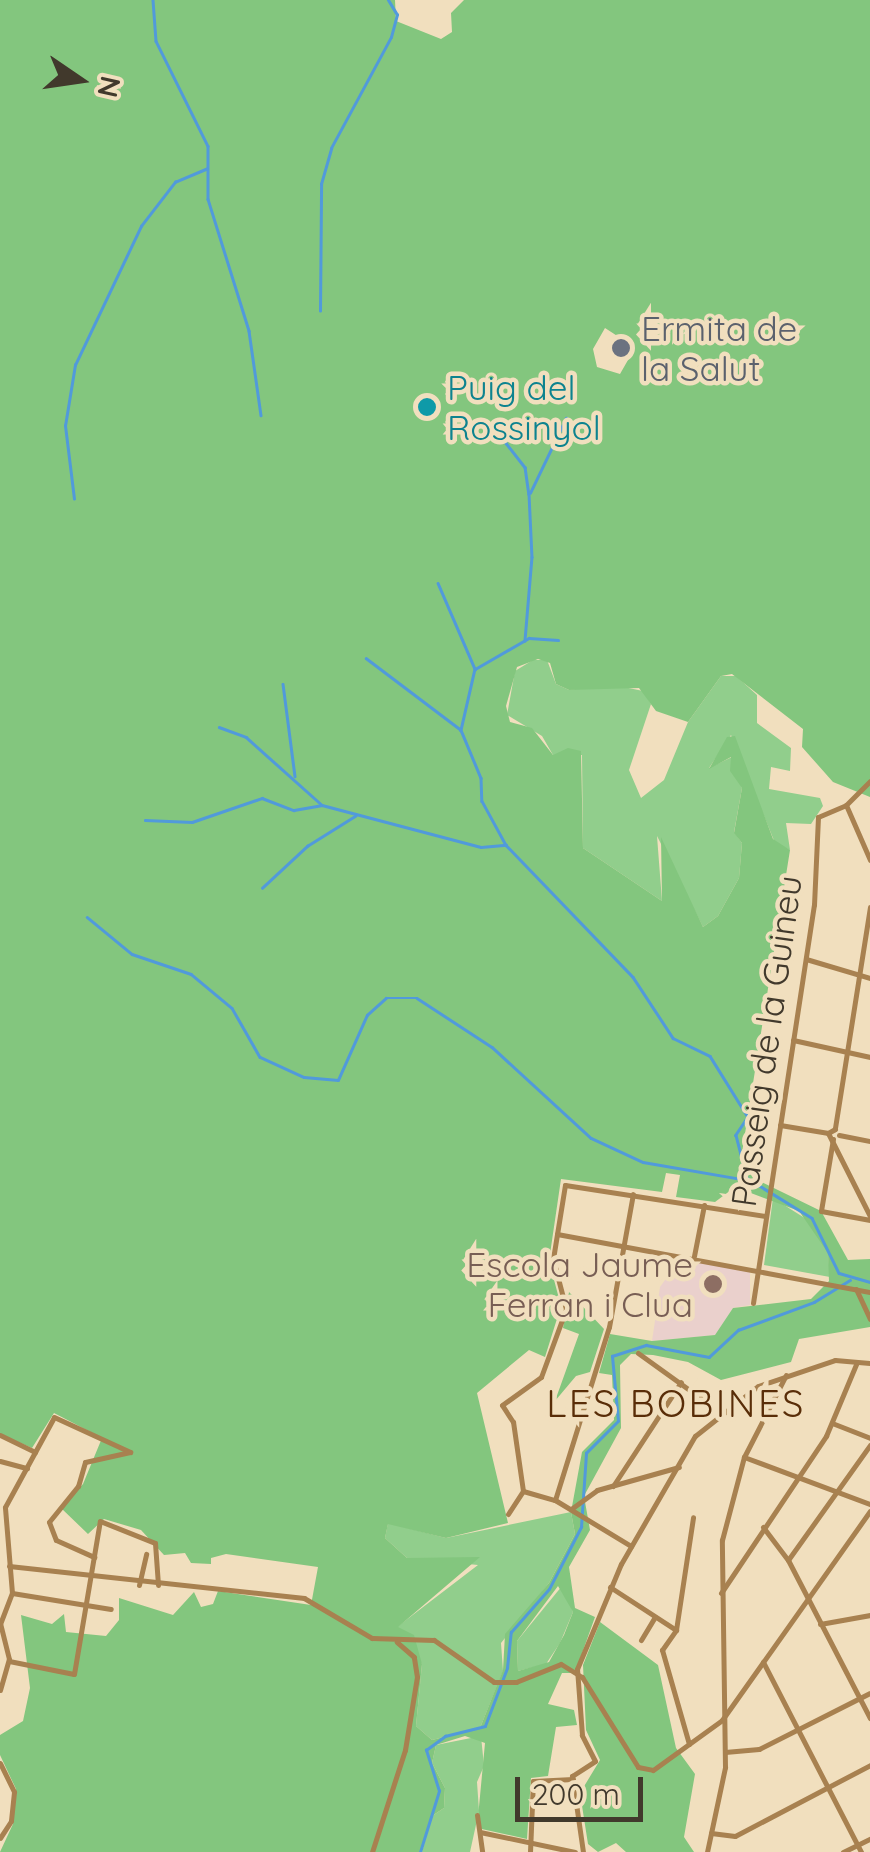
<!DOCTYPE html>
<html>
<head>
<meta charset="utf-8">
<style>
  body { margin:0 }
  #map { position:relative; width:870px; height:1852px; overflow:hidden; background:#f1dfbe; font-family:Quicksand,sans-serif }
  div>[style] { position:absolute }
  .education>* { inset:0; background:#ead0cc }
  .green>* { inset:0; background:#91ce8c }
  .forest>* { inset:0; background:#83c67e }
  .stream>* { height:2.5px; margin:-1.25px; padding:0 1.25px; transform-origin:1.25px; border-radius:1.25px; background:#519adb }
  .minor>* { height:5px; margin:-2.5px; padding:0 2.5px; transform-origin:2.5px; border-radius:2.5px; background:#a88150 }
  .dots>* { width:28px; height:28px; translate:-50% -50%; box-sizing:border-box; border:5px solid #f1dfbe; border-radius:50% }
  span { translate:-50% -50%; white-space:nowrap; text-align:center; line-height:1.15; -webkit-text-stroke:9px #f1dfbe; paint-order:stroke }
  .worship-label { font-size:35px; color:#5b616d }
  .left { translate:0 -50%; text-align:left }
  .culture-label { font-size:35px; color:#0d838f }
  .street-label { font-size:35px; color:#41392c }
  .education-label { font-size:35px; color:#785e54 }
  .right { translate:-100% -50%; text-align:right }
  .neighbourhood-label { font-size:38px; color:#592d08; letter-spacing:2.5px }
  .north { position:absolute; left:30px; top:30px; width:100px; height:100px; -webkit-text-stroke:8px #f1dfbe; paint-order:stroke; rotate:103deg; font-size:28px; font-weight:700; line-height:40px; text-align:center; color:#41392c }
  .north::after { content:''; display:block; margin:auto; width:35px; height:45px; background:#41392c; clip-path:polygon(50% 0,100% 100%,50% 72%,0 100%) }
  .scale { position:absolute; left:515px; top:1777px; width:128px; height:45px; box-sizing:border-box; border:5px solid #41392c; border-top:0; padding-left:12px; font-size:30px; line-height:35px; white-space:nowrap; color:#41392c; -webkit-text-stroke:8px #f1dfbe; paint-order:stroke }
</style>
</head>
<body>
<div id="map">
  <div class="education">
    <div style="clip-path:polygon(681px 1258px,750px 1270px,750px 1305px,733px 1308px,716px 1335px,652px 1341px,660px 1287px)"></div>
  </div>
  <div class="green">
    <div style="clip-path:polygon(533px 660px,547px 660px,556px 684px,569px 690px,609px 684px,643px 691px,651px 704px,629px 770px,641px 798px,664px 780px,688px 722px,721px 676px,736px 676px,757px 695px,757px 723px,791px 748px,790px 771px,771px 767px,769px 789px,820px 798px,823px 806px,811px 824px,786px 823px,790px 850px,775px 843px,731px 735px,709px 768px,732px 757px,742px 788px,734px 832px,742px 843px,739px 878px,718px 916px,703px 927px,657px 836px,662px 901px,583px 848px,582px 755px,553px 755px,542px 736px,507px 715px,515px 671px)"></div>
    <div style="clip-path:polygon(773px 1198px,811px 1222px,828px 1253px,830px 1277px,764px 1265px)"></div>
    <div style="clip-path:polygon(571px 1512px,575px 1534px,549px 1583px,501px 1643px,503px 1671px,480px 1728px,432px 1740px,416px 1726px,422px 1664px,397px 1627px,478px 1565px,407px 1558px,385px 1538px,388px 1523px,446px 1538px)"></div>
    <div style="clip-path:polygon(562px 1586px,573px 1612px,560px 1643px,546px 1664px,518px 1671px,517px 1641px)"></div>
    <div style="clip-path:polygon(481px 1736px,484px 1766px,477px 1782px,479px 1811px,470px 1852px,422px 1852px,432px 1816px,444px 1808px,445px 1788px,432px 1763px,436px 1745px)"></div>
  </div>
  <div class="forest">
    <div style="clip-path:polygon(evenodd,0 0,395px 0,396px 21px,441px 39px,452px 32px,451px 13px,464px 0,870px 0,870px 797px,833px 782px,802px 747px,803px 729px,732px 674px,721px 676px,688px 722px,656px 711px,639px 688px,569px 690px,556px 684px,550px 663px,538px 659px,517px 667px,506px 706px,510px 722px,532px 728px,553px 755px,568px 748px,581px 751px,583px 848px,662px 901px,661px 837px,703px 927px,718px 916px,739px 878px,742px 843px,734px 833px,742px 788px,730px 771px,731px 757px,709px 769px,727px 737px,735px 736px,773px 839px,790px 850px,741px 1159px,753px 1178px,821px 1211px,848px 1260px,870px 1259px,870px 1327px,799px 1339px,791px 1362px,721px 1380px,688px 1362px,653px 1355px,631px 1354px,620px 1365px,621px 1428px,584px 1496px,590px 1530px,569px 1567px,575px 1608px,595px 1617px,575px 1673px,562px 1673px,548px 1704px,574px 1710px,577px 1725px,556px 1727px,548px 1776px,531px 1778px,527px 1839px,477px 1828px,485px 1743px,465px 1736px,436px 1745px,432px 1763px,445px 1788px,444px 1808px,432px 1816px,422px 1852px,0 1852px,13px 1824px,16px 1789px,0 1755px,0 1735px,23px 1721px,30px 1688px,21px 1615px,52px 1624px,64px 1614px,66px 1632px,106px 1636px,119px 1620px,119px 1598px,173px 1615px,194px 1592px,201px 1607px,213px 1604px,218px 1591px,311px 1605px,318px 1567px,226px 1554px,211px 1558px,211px 1564px,191px 1563px,185px 1553px,164px 1555px,141px 1530px,104px 1519px,88px 1534px,61px 1508px,83px 1484px,102px 1438px,54px 1413px,32px 1448px,0 1434px,0 0,605px 328px,625px 341px,628px 360px,620px 374px,597px 367px,593px 349px,605px 328px,0 0,666px 1173px,680px 1175px,676px 1197px,715px 1202px,735px 1187px,799px 1211px,828px 1253px,829px 1281px,811px 1299px,733px 1308px,715px 1335px,652px 1341px,610px 1334px,599px 1373px,612px 1375px,614px 1420px,582px 1452px,571px 1512px,575px 1534px,549px 1583px,505px 1634px,503px 1670px,480px 1728px,432px 1740px,416px 1726px,422px 1664px,414px 1635px,398px 1627px,480px 1557px,407px 1558px,385px 1538px,388px 1524px,446px 1538px,508px 1523px,477px 1393px,529px 1350px,545px 1357px,561px 1306px,549px 1261px,561px 1179px,662px 1192px,666px 1173px,0 0,558px 1586px,573px 1612px,564px 1635px,549px 1662px,518px 1671px,517px 1641px,558px 1586px)"></div>
    <div style="clip-path:polygon(569px 1292px,604px 1329px,590px 1372px,576px 1376px,555px 1401px,579px 1334px,563px 1328px)"></div>
    <div style="clip-path:polygon(600px 1622px,658px 1665px,676px 1748px,695px 1774px,684px 1837px,694px 1852px,626px 1852px,616px 1843px,598px 1852px,588px 1844px,580px 1793px,600px 1760px,586px 1730px,583px 1665px)"></div>
  </div>
  <div class="stream">
    <div style="left:153px;top:0;width:41px;rotate:85.8deg"></div>
    <div style="left:156px;top:41px;width:117px;rotate:63.7deg"></div>
    <div style="left:208px;top:146px;width:53px;rotate:90deg"></div>
    <div style="left:208px;top:199px;width:138px;rotate:72.7deg"></div>
    <div style="left:249px;top:331px;width:85px;rotate:81.9deg"></div>
    <div style="left:320px;top:311px;width:127px;rotate:-89.5deg"></div>
    <div style="left:321px;top:184px;width:37px;rotate:-74deg"></div>
    <div style="left:331px;top:148px;width:126px;rotate:-61.6deg"></div>
    <div style="left:391px;top:37px;width:23px;rotate:-75deg"></div>
    <div style="left:397px;top:15px;width:17px;rotate:-121deg"></div>
    <div style="left:500px;top:422px;width:22px;rotate:74deg"></div>
    <div style="left:506px;top:443px;width:31px;rotate:52deg"></div>
    <div style="left:525px;top:467px;width:27px;rotate:82deg"></div>
    <div style="left:529px;top:494px;width:63px;rotate:87.3deg"></div>
    <div style="left:532px;top:557px;width:84px;rotate:94.8deg"></div>
    <div style="left:530px;top:493px;width:83px;rotate:-64.4deg"></div>
    <div style="left:74px;top:499px;width:74px;rotate:-97deg"></div>
    <div style="left:65px;top:426px;width:62px;rotate:-80.7deg"></div>
    <div style="left:75px;top:365px;width:154px;rotate:-64.6deg"></div>
    <div style="left:141px;top:226px;width:56px;rotate:-52.3deg"></div>
    <div style="left:175px;top:182px;width:34px;rotate:-23deg"></div>
    <div style="left:438px;top:583px;width:94px;rotate:66.7deg"></div>
    <div style="left:475px;top:669px;width:63px;rotate:102.9deg"></div>
    <div style="left:461px;top:730px;width:52px;rotate:67.4deg"></div>
    <div style="left:481px;top:778px;width:23px;rotate:88deg"></div>
    <div style="left:482px;top:801px;width:50px;rotate:61.4deg"></div>
    <div style="left:506px;top:845px;width:183px;rotate:46.1deg"></div>
    <div style="left:633px;top:977px;width:73px;rotate:56.7deg"></div>
    <div style="left:673px;top:1038px;width:41px;rotate:25.9deg"></div>
    <div style="left:710px;top:1056px;width:72px;rotate:58.1deg"></div>
    <div style="left:748px;top:1117px;width:22px;rotate:124deg"></div>
    <div style="left:736px;top:1135px;width:44px;rotate:75.7deg"></div>
    <div style="left:747px;top:1178px;width:76px;rotate:31.6deg"></div>
    <div style="left:812px;top:1218px;width:61px;rotate:63.9deg"></div>
    <div style="left:839px;top:1273px;width:32px;rotate:16deg"></div>
    <div style="left:366px;top:658px;width:118px;rotate:37.1deg"></div>
    <div style="left:475px;top:669px;width:62px;rotate:-29.9deg"></div>
    <div style="left:529px;top:638px;width:29px;rotate:4deg"></div>
    <div style="left:283px;top:684px;width:93px;rotate:82.6deg"></div>
    <div style="left:219px;top:727px;width:29px;rotate:20deg"></div>
    <div style="left:246px;top:737px;width:102px;rotate:41.8deg"></div>
    <div style="left:322px;top:805px;width:164px;rotate:14.8deg"></div>
    <div style="left:481px;top:847px;width:25px;rotate:-5deg"></div>
    <div style="left:145px;top:820px;width:47px;rotate:2.4deg"></div>
    <div style="left:192px;top:822px;width:74px;rotate:-18.9deg"></div>
    <div style="left:262px;top:798px;width:34px;rotate:21deg"></div>
    <div style="left:294px;top:810px;width:27px;rotate:-10deg"></div>
    <div style="left:262px;top:888px;width:62px;rotate:-43deg"></div>
    <div style="left:307px;top:846px;width:57px;rotate:-32deg"></div>
    <div style="left:87px;top:917px;width:58px;rotate:39.4deg"></div>
    <div style="left:132px;top:954px;width:62px;rotate:18.7deg"></div>
    <div style="left:191px;top:974px;width:53px;rotate:39.7deg"></div>
    <div style="left:232px;top:1008px;width:56px;rotate:60.3deg"></div>
    <div style="left:260px;top:1057px;width:48px;rotate:24.4deg"></div>
    <div style="left:304px;top:1077px;width:34px;rotate:5deg"></div>
    <div style="left:338px;top:1080px;width:71px;rotate:-66deg"></div>
    <div style="left:367px;top:1015px;width:25px;rotate:-42deg"></div>
    <div style="left:386px;top:998px;width:31px"></div>
    <div style="left:417px;top:998px;width:90px;rotate:33.2deg"></div>
    <div style="left:492px;top:1047px;width:134px;rotate:42.6deg"></div>
    <div style="left:591px;top:1138px;width:57px;rotate:24.8deg"></div>
    <div style="left:643px;top:1162px;width:106px;rotate:9.8deg"></div>
    <div style="left:420px;top:1852px;width:64px;rotate:-72.7deg"></div>
    <div style="left:439px;top:1791px;width:43px;rotate:-107.6deg"></div>
    <div style="left:426px;top:1750px;width:24px;rotate:-36deg"></div>
    <div style="left:445px;top:1736px;width:41px;rotate:-14deg"></div>
    <div style="left:485px;top:1726px;width:62px;rotate:-69.2deg"></div>
    <div style="left:507px;top:1668px;width:36px;rotate:-84deg"></div>
    <div style="left:511px;top:1632px;width:57px;rotate:-48.5deg"></div>
    <div style="left:549px;top:1589px;width:70px;rotate:-62.7deg"></div>
    <div style="left:581px;top:1527px;width:74px;rotate:-86.1deg"></div>
    <div style="left:586px;top:1453px;width:45px;rotate:-45deg"></div>
    <div style="left:618px;top:1421px;width:65px;rotate:-95.3deg"></div>
    <div style="left:612px;top:1356px;width:36px;rotate:-18deg"></div>
    <div style="left:646px;top:1345px;width:64px;rotate:10.8deg"></div>
    <div style="left:709px;top:1357px;width:40px;rotate:-43deg"></div>
    <div style="left:738px;top:1330px;width:81px;rotate:-20.2deg"></div>
    <div style="left:814px;top:1302px;width:42px;rotate:-31.4deg"></div>
  </div>
  <div class="minor">
    <div style="left:846px;top:805px;width:60px;rotate:66.4deg"></div>
    <div style="left:870px;top:907px;width:225px;rotate:99deg"></div>
    <div style="left:835px;top:1129px;width:8px;rotate:150deg"></div>
    <div style="left:828px;top:1133px;width:93px;rotate:63.2deg"></div>
    <div style="left:806px;top:959px;width:67px;rotate:16.5deg"></div>
    <div style="left:793px;top:1040px;width:79px;rotate:12.4deg"></div>
    <div style="left:780px;top:1125px;width:49px;rotate:9.5deg"></div>
    <div style="left:839px;top:1135px;width:32px;rotate:11deg"></div>
    <div style="left:833px;top:1139px;width:73px;rotate:99.5deg"></div>
    <div style="left:821px;top:1211px;width:50px;rotate:10.4deg"></div>
    <div style="left:557px;top:1234px;width:318px;rotate:10.5deg"></div>
    <div style="left:694px;top:1256px;width:52px;rotate:-78.9deg"></div>
    <div style="left:856px;top:1289px;width:33px;rotate:65deg"></div>
    <div style="left:753px;top:1303px;width:403px;rotate:-81.3deg"></div>
    <div style="left:814px;top:905px;width:88px;rotate:-87.4deg"></div>
    <div style="left:818px;top:817px;width:30px;rotate:-23deg"></div>
    <div style="left:846px;top:805px;width:34px;rotate:-45deg"></div>
    <div style="left:638px;top:1353px;width:101px;rotate:35.7deg"></div>
    <div style="left:832px;top:1423px;width:41px;rotate:21.5deg"></div>
    <div style="left:0;top:1435px;width:39px;rotate:26deg"></div>
    <div style="left:744px;top:1457px;width:134px;rotate:20.5deg"></div>
    <div style="left:0;top:1461px;width:28px;rotate:15deg"></div>
    <div style="left:613px;top:1486px;width:124px;rotate:-56.8deg"></div>
    <div style="left:523px;top:1491px;width:33px;rotate:16deg"></div>
    <div style="left:555px;top:1500px;width:89px;rotate:31.2deg"></div>
    <div style="left:555px;top:1500px;width:181px;rotate:-72.7deg"></div>
    <div style="left:609px;top:1327px;width:135px;rotate:-79.8deg"></div>
    <div style="left:571px;top:1509px;width:32px;rotate:-36deg"></div>
    <div style="left:597px;top:1490px;width:85px;rotate:-15.7deg"></div>
    <div style="left:508px;top:1514px;width:27px;rotate:-57deg"></div>
    <div style="left:523px;top:1491px;width:70px;rotate:-98.2deg"></div>
    <div style="left:513px;top:1422px;width:20px;rotate:-123deg"></div>
    <div style="left:502px;top:1405px;width:48px;rotate:-35.7deg"></div>
    <div style="left:541px;top:1377px;width:72px;rotate:-69.8deg"></div>
    <div style="left:566px;top:1309px;width:52px;rotate:-104.6deg"></div>
    <div style="left:553px;top:1259px;width:75px;rotate:-80.8deg"></div>
    <div style="left:565px;top:1185px;width:203px;rotate:8.8deg"></div>
    <div style="left:763px;top:1527px;width:41px;rotate:52.9deg"></div>
    <div style="left:788px;top:1560px;width:178px;rotate:62.6deg"></div>
    <div style="left:788px;top:1560px;width:141px;rotate:-54.5deg"></div>
    <div style="left:9px;top:1566px;width:297px;rotate:6.2deg"></div>
    <div style="left:304px;top:1598px;width:79px;rotate:30.5deg"></div>
    <div style="left:372px;top:1638px;width:62px;rotate:1.8deg"></div>
    <div style="left:434px;top:1640px;width:73px;rotate:35deg"></div>
    <div style="left:494px;top:1682px;width:22px"></div>
    <div style="left:516px;top:1682px;width:48px;rotate:-21.8deg"></div>
    <div style="left:561px;top:1664px;width:25px;rotate:32deg"></div>
    <div style="left:582px;top:1677px;width:106px;rotate:58.1deg"></div>
    <div style="left:638px;top:1767px;width:15px;rotate:11deg"></div>
    <div style="left:653px;top:1770px;width:85px;rotate:-35.9deg"></div>
    <div style="left:722px;top:1720px;width:256px;rotate:-54.7deg"></div>
    <div style="left:139px;top:1585px;width:32px;rotate:-77deg"></div>
    <div style="left:610px;top:1587px;width:79px;rotate:33.1deg"></div>
    <div style="left:12px;top:1593px;width:100px;rotate:9.2deg"></div>
    <div style="left:721px;top:1593px;width:189px;rotate:-56.2deg"></div>
    <div style="left:826px;top:1436px;width:80px;rotate:-67.3deg"></div>
    <div style="left:820px;top:1624px;width:51px;rotate:-10.2deg"></div>
    <div style="left:641px;top:1640px;width:27px;rotate:-59deg"></div>
    <div style="left:9px;top:1661px;width:66px;rotate:11.3deg"></div>
    <div style="left:74px;top:1674px;width:155px;rotate:-80.4deg"></div>
    <div style="left:100px;top:1521px;width:59px;rotate:21.8deg"></div>
    <div style="left:155px;top:1543px;width:42px;rotate:85.9deg"></div>
    <div style="left:763px;top:1662px;width:214px;rotate:62.7deg"></div>
    <div style="left:0;top:1690px;width:32px;rotate:-74deg"></div>
    <div style="left:9px;top:1659px;width:36px;rotate:-104deg"></div>
    <div style="left:0;top:1624px;width:33px;rotate:-69deg"></div>
    <div style="left:12px;top:1593px;width:86px;rotate:-94.7deg"></div>
    <div style="left:5px;top:1507px;width:102px;rotate:-61.4deg"></div>
    <div style="left:54px;top:1417px;width:84px;rotate:24.7deg"></div>
    <div style="left:130px;top:1452px;width:46px;rotate:167.5deg"></div>
    <div style="left:85px;top:1462px;width:25px;rotate:106deg"></div>
    <div style="left:78px;top:1486px;width:46px;rotate:128.9deg"></div>
    <div style="left:49px;top:1522px;width:19px;rotate:69deg"></div>
    <div style="left:56px;top:1540px;width:42px;rotate:24.1deg"></div>
    <div style="left:689px;top:1744px;width:98px;rotate:-106deg"></div>
    <div style="left:662px;top:1650px;width:24px;rotate:-55deg"></div>
    <div style="left:676px;top:1630px;width:114px;rotate:-81.4deg"></div>
    <div style="left:725px;top:1752px;width:34px;rotate:-5deg"></div>
    <div style="left:759px;top:1749px;width:124px;rotate:-26.8deg"></div>
    <div style="left:0;top:1763px;width:32px;rotate:64deg"></div>
    <div style="left:14px;top:1792px;width:29px;rotate:96deg"></div>
    <div style="left:11px;top:1821px;width:20px;rotate:123deg"></div>
    <div style="left:477px;top:1815px;width:37px;rotate:82deg"></div>
    <div style="left:480px;top:1832px;width:97px;rotate:11.9deg"></div>
    <div style="left:711px;top:1833px;width:24px;rotate:7deg"></div>
    <div style="left:735px;top:1836px;width:153px;rotate:-27.7deg"></div>
    <div style="left:372px;top:1852px;width:107px;rotate:-72.1deg"></div>
    <div style="left:405px;top:1750px;width:74px;rotate:-80.7deg"></div>
    <div style="left:417px;top:1677px;width:20px;rotate:-99deg"></div>
    <div style="left:414px;top:1657px;width:23px;rotate:-139deg"></div>
    <div style="left:530px;top:1852px;width:71px;rotate:-87.6deg"></div>
    <div style="left:533px;top:1781px;width:40px;rotate:-2.9deg"></div>
    <div style="left:583px;top:1852px;width:77px;rotate:-98.2deg"></div>
    <div style="left:572px;top:1776px;width:27px;rotate:-33deg"></div>
    <div style="left:595px;top:1761px;width:29px;rotate:-117deg"></div>
    <div style="left:582px;top:1735px;width:66px;rotate:-94.3deg"></div>
    <div style="left:577px;top:1669px;width:114px;rotate:-67.3deg"></div>
    <div style="left:621px;top:1564px;width:148px;rotate:-60deg"></div>
    <div style="left:695px;top:1436px;width:80px;rotate:-38.4deg"></div>
    <div style="left:758px;top:1386px;width:81px;rotate:-18.7deg"></div>
    <div style="left:835px;top:1360px;width:35px;rotate:5deg"></div>
    <div style="left:707px;top:1852px;width:87px;rotate:-78deg"></div>
    <div style="left:725px;top:1767px;width:227px;rotate:-90.8deg"></div>
    <div style="left:722px;top:1540px;width:86px;rotate:-75.2deg"></div>
    <div style="left:744px;top:1457px;width:92px;rotate:-62.9deg"></div>
    <div style="left:843px;top:1852px;width:30px;rotate:-26deg"></div>
  </div>
  <div class="dots">
    <div style="left:621px;top:348px;background:#6b7280"></div>
    <div style="left:427px;top:407px;background:#0f9aa8"></div>
    <div style="left:713px;top:1284px;background:#8d6e63"></div>
  </div>
  <div class="worship-label">
    <span class="left" style="left:641px;top:348px">Ermita de<br>la Salut</span>
  </div>
  <div class="culture-label">
    <span class="left" style="left:447px;top:407px">Puig del<br>Rossinyol</span>
  </div>
  <div class="street-label">
    <span style="left:766px;top:1041px;rotate:-82deg">Passeig de la Guineu</span>
  </div>
  <div class="education-label">
    <span class="right" style="left:693px;top:1284px">Escola Jaume<br>Ferran i Clua</span>
  </div>
  <div class="neighbourhood-label">
    <span style="left:676px;top:1404px">LES BOBINES</span>
  </div>
  <div class="north">N</div>
  <div class="scale">200 m</div>
</div>
</body>
</html>
